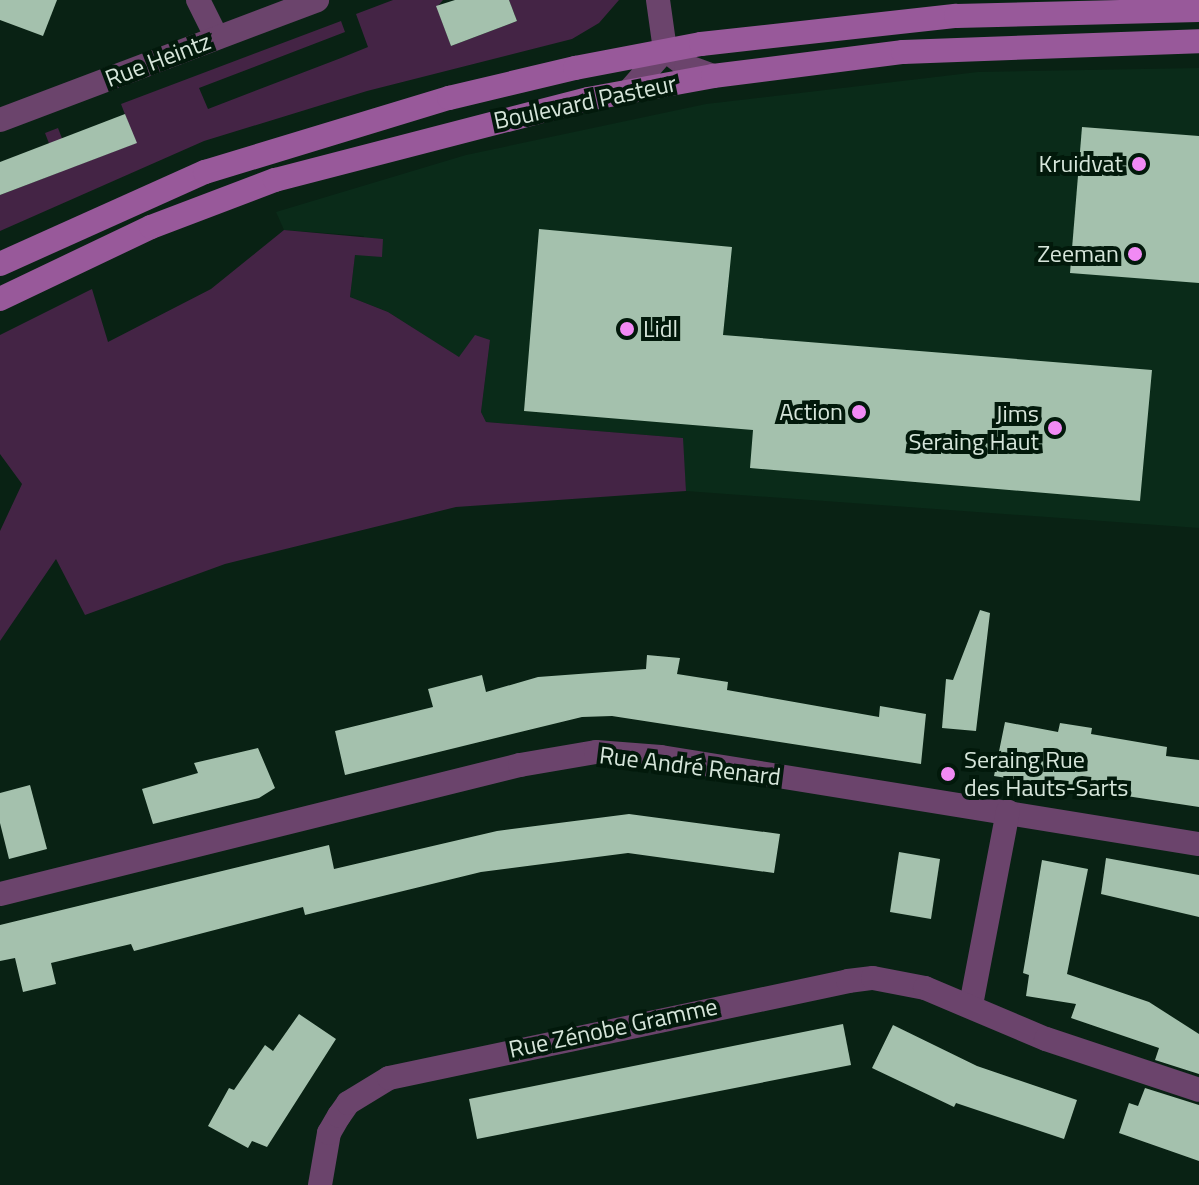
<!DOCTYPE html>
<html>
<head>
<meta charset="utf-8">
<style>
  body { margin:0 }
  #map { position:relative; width:1199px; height:1185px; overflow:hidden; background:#092214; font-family:"Titillium Web",sans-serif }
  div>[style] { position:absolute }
  .built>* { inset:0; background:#0a2b19 }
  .green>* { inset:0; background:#442445 }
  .building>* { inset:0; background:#a4c1ad }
  .street>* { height:24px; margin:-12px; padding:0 12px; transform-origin:12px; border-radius:12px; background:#6b446c }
  .secondary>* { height:24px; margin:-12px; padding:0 12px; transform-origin:12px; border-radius:12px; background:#98599a }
  .dots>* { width:22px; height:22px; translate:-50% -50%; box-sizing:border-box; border:4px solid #02190b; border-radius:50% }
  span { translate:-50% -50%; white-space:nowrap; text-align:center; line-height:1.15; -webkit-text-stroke:8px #02190b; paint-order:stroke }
  .street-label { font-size:24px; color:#d6e5da }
  .poi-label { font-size:24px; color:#d6e5da }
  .right { translate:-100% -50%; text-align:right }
  .left { translate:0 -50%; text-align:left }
</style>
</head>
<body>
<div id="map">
  <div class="built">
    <div style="clip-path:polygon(1199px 68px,1199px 528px,686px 491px,682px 438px,486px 422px,481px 412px,490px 340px,460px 358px,388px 312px,350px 297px,355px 254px,364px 236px,284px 230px,276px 212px,466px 155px,706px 104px,978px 72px)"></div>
  </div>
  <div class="green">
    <div style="clip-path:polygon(393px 0,443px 0,437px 7px,451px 46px,517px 21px,509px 0,619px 0,599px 23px,572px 39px,367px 91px,204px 141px,0 231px,0 195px,60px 172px,45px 133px,58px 128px,73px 167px,136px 143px,121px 104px,341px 21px,345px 32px,199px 88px,208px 109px,341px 58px,368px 47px,356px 14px)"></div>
    <div style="clip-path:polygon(284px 230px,383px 239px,382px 257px,355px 255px,350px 297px,388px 312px,459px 357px,475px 335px,490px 340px,481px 412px,486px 422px,683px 438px,686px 491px,456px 507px,225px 564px,85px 615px,56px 559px,0 641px,0 531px,22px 484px,0 454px,0 335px,92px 289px,108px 342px,211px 289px)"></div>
  </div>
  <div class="building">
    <div style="clip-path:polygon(0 0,57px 0,43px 36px,0 20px)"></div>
    <div style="clip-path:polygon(509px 0,517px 21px,451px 46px,436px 6px,455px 0)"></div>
    <div style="clip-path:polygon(125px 114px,137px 143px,0 195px,0 162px)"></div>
    <div style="clip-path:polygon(1082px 127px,1199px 136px,1199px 283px,1070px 273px)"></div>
    <div style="clip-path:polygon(539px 229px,732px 247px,723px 335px,1152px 370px,1140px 501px,750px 468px,753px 430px,524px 411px)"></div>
    <div style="clip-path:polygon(980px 610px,990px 613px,976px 731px,942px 728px,946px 679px,953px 680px)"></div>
    <div style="clip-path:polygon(647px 655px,680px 658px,677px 674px,728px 682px,727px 690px,879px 717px,880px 706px,926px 714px,921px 764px,612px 716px,582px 717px,345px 775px,335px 731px,433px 707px,428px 689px,482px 675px,486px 692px,538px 677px,646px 669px)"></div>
    <div style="clip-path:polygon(1005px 722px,1058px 732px,1060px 723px,1092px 728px,1091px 734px,1167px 747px,1166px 756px,1199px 760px,1199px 807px,994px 776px)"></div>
    <div style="clip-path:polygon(258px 748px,275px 788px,259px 798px,153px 824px,142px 789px,198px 773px,194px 763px)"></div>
    <div style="clip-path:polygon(30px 785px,47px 849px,9px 859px,0 823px,0 793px)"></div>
    <div style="clip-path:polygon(629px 814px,780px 834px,774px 873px,628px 853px,481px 872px,305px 915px,303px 907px,134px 951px,131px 944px,51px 963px,56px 984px,23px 992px,15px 958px,0 961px,0 925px,329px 845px,334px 869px,497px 831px)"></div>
    <div style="clip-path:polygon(899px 852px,940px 859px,931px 919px,890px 912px)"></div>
    <div style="clip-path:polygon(1106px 858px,1199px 875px,1199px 917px,1101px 894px)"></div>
    <div style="clip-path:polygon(1042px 860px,1088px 869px,1067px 974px,1149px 1002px,1199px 1034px,1199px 1074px,1155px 1060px,1159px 1048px,1071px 1018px,1076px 1004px,1026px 996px,1029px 975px,1023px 973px)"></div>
    <div style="clip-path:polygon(299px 1014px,336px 1039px,267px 1147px,252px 1141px,248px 1148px,208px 1126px,229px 1088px,234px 1090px,265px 1045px,273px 1051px)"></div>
    <div style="clip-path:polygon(843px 1024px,851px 1065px,477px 1139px,469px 1099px)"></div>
    <div style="clip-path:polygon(893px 1025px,977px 1066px,1077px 1100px,1064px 1139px,956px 1103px,954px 1107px,872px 1068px)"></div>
    <div style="clip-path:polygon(1145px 1088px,1199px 1105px,1199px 1161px,1119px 1133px,1129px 1103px,1138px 1106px)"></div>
  </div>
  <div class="street">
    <div style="left:198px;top:0;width:42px;rotate:63.4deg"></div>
    <div style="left:658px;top:0;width:50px;rotate:82deg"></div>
    <div style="left:665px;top:50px;width:26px;rotate:37deg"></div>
    <div style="left:686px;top:66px;width:29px;rotate:20deg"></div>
    <div style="left:630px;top:90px;width:53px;rotate:-48.8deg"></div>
    <div style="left:0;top:120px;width:339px;rotate:-20.7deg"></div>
    <div style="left:0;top:894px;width:536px;rotate:-13.93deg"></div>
    <div style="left:520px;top:765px;width:77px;rotate:-9.7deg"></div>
    <div style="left:596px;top:752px;width:65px;rotate:4.4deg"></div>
    <div style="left:661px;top:757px;width:545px;rotate:9.19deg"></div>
    <div style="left:971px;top:1005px;width:197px;rotate:-79.2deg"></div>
    <div style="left:320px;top:1185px;width:53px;rotate:-80.2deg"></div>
    <div style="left:329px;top:1133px;width:20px;rotate:-60deg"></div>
    <div style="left:339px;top:1116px;width:16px;rotate:-55deg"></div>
    <div style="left:348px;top:1103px;width:48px;rotate:-31.4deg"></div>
    <div style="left:389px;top:1078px;width:469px;rotate:-11.9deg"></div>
    <div style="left:848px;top:981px;width:25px;rotate:-7deg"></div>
    <div style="left:873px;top:978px;width:53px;rotate:10.9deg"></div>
    <div style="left:925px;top:988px;width:131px;rotate:22.9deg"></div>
    <div style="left:1046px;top:1039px;width:161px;rotate:18.4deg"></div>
  </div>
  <div class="secondary">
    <div style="left:0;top:264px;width:225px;rotate:-24.2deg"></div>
    <div style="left:205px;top:172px;width:255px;rotate:-16.9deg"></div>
    <div style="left:449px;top:98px;width:130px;rotate:-13.4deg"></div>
    <div style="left:575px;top:68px;width:128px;rotate:-10.8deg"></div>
    <div style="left:701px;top:44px;width:257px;rotate:-6.3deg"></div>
    <div style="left:956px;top:16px;width:243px;rotate:-1.4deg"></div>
    <div style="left:0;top:299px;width:167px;rotate:-25.5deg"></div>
    <div style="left:151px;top:227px;width:133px;rotate:-20.8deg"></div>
    <div style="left:275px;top:180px;width:323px;rotate:-14.5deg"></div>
    <div style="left:588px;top:99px;width:127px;rotate:-10.4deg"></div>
    <div style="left:713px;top:76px;width:192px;rotate:-7.2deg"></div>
    <div style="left:903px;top:52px;width:296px;rotate:-2.1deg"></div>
  </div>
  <div class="dots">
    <div style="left:1139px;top:164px;background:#f18af4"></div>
    <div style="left:1135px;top:254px;background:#f18af4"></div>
    <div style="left:627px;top:329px;background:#f18af4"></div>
    <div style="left:859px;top:412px;background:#f18af4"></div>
    <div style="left:1055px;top:428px;background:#f18af4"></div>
    <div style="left:948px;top:774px;background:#f18af4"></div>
  </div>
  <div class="street-label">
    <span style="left:158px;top:60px;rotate:-21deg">Rue Heintz</span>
    <span style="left:585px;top:102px;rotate:-12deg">Boulevard Pasteur</span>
    <span style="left:690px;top:766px;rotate:7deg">Rue André Renard</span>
    <span style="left:613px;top:1028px;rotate:-12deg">Rue Zénobe Gramme</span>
  </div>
  <div class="poi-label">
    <span class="right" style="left:1123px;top:164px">Kruidvat</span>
    <span class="right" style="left:1119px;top:254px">Zeeman</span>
    <span class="left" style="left:643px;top:329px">Lidl</span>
    <span class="right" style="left:843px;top:412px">Action</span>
    <span class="right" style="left:1039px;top:428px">Jims<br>Seraing Haut</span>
    <span class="left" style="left:964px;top:774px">Seraing Rue<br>des Hauts-Sarts</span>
  </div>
</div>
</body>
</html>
